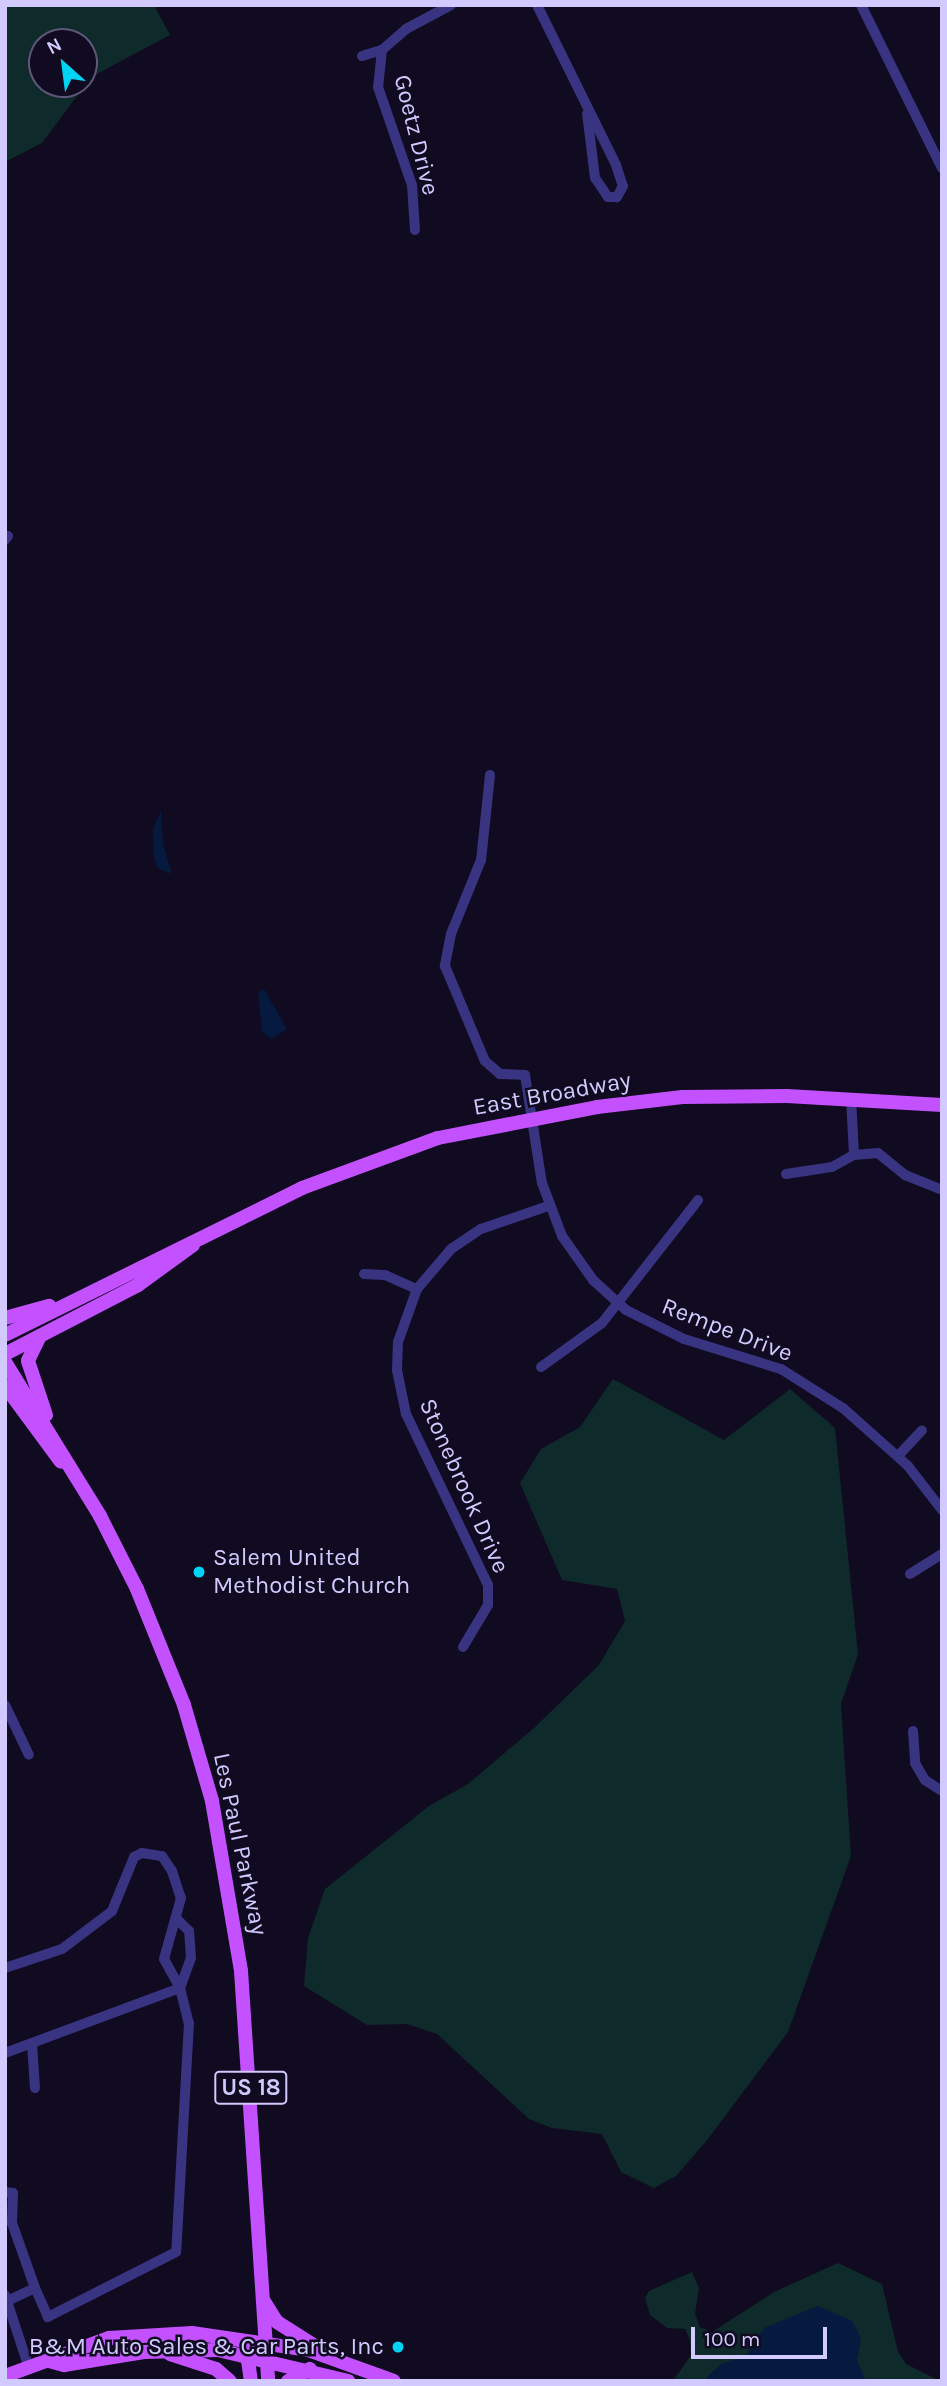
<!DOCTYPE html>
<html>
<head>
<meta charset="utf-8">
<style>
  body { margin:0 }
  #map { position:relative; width:947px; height:2386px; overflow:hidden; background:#100b20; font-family:Karla,sans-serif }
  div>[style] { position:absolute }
  .green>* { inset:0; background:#0e2a2a }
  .water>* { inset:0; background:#06193e }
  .minor>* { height:10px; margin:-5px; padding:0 5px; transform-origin:5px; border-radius:5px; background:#393481 }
  .major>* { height:14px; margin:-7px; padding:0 7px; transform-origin:7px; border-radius:7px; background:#c451ff }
  .dots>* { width:19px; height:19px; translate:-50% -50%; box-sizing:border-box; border:4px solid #100b20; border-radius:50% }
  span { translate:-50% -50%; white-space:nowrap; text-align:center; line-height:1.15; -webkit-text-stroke:5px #100b20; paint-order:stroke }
  .shield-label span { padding:2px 5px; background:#100b20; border:2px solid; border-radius:5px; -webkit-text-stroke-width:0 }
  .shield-label { font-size:23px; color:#d2caff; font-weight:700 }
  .street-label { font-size:24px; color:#d2caff }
  .poi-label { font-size:24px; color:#d2caff }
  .left { translate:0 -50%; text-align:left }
  .right { translate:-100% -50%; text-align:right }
  .frame { position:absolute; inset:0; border:7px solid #d2caff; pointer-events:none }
  .north { position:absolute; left:28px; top:28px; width:70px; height:70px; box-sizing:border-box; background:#100b20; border:2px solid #5e5779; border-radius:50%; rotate:332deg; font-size:19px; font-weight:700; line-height:28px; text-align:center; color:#d2caff }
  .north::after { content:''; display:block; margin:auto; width:24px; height:32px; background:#00d4f5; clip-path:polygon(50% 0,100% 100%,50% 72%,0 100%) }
  .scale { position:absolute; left:691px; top:2327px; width:136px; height:32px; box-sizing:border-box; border:4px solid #d2caff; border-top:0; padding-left:9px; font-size:21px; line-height:24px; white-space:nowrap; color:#d2caff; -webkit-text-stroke:5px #100b20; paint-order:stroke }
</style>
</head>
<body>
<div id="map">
  <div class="green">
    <div style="clip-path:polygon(evenodd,5px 5px,154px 5px,170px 35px,91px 77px,42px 143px,5px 162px,5px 5px,42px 42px,84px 42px,84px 84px,42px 84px,42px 42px)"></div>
    <div style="clip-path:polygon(613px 1379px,724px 1440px,790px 1389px,835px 1428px,858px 1654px,841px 1704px,851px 1856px,788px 2032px,708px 2139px,676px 2176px,654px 2188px,621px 2172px,602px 2134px,552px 2128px,529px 2119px,437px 2034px,407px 2024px,367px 2025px,304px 1986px,308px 1938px,325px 1889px,429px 1806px,468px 1784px,534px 1728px,599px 1665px,625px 1621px,617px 1589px,562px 1580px,520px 1483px,541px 1449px,580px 1427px)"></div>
    <div style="clip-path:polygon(838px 2263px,882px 2284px,898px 2352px,906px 2364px,940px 2381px,673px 2381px,691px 2355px,690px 2340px,685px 2329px,667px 2328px,650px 2315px,645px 2298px,649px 2291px,692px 2272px,699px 2288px,695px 2314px,700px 2327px,712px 2332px,774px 2292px)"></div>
  </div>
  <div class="water">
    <div style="clip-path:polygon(161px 810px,163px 844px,172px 874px,157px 868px,154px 856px,153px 830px)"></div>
    <div style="clip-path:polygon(264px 989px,287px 1029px,271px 1039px,262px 1031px,258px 992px)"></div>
    <div style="clip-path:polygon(818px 2306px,852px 2321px,861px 2338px,857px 2361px,866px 2381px,703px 2381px,721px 2364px,746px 2356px,764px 2328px)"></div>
  </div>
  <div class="minor">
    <div style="left:537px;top:5px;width:178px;rotate:63.7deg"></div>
    <div style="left:616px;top:165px;width:22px;rotate:72deg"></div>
    <div style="left:623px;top:186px;width:13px;rotate:119deg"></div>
    <div style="left:617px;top:197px;width:9px;rotate:180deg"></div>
    <div style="left:608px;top:197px;width:23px;rotate:-124deg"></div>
    <div style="left:595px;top:178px;width:65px;rotate:-97deg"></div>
    <div style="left:861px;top:5px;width:182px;rotate:63.6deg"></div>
    <div style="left:382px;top:50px;width:37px;rotate:96deg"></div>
    <div style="left:378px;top:87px;width:104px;rotate:70.9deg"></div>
    <div style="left:412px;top:185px;width:45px;rotate:86.2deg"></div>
    <div style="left:362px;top:56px;width:21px;rotate:-17deg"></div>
    <div style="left:382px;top:50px;width:32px;rotate:-41deg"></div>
    <div style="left:406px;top:29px;width:51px;rotate:-28.1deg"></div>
    <div style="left:5px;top:540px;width:5px;rotate:-53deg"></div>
    <div style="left:490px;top:775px;width:85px;rotate:96deg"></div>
    <div style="left:481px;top:860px;width:80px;rotate:112.1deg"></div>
    <div style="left:451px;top:934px;width:33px;rotate:101deg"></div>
    <div style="left:445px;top:966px;width:103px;rotate:67.2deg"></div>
    <div style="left:485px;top:1061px;width:20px;rotate:41deg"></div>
    <div style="left:500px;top:1074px;width:25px;rotate:2deg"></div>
    <div style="left:525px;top:1075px;width:109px;rotate:81.1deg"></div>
    <div style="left:542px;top:1183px;width:57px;rotate:69.3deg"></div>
    <div style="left:562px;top:1236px;width:54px;rotate:54.8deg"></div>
    <div style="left:593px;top:1280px;width:45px;rotate:42.3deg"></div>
    <div style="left:626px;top:1310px;width:65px;rotate:26.6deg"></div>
    <div style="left:684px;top:1339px;width:102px;rotate:17.2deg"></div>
    <div style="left:781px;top:1369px;width:73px;rotate:32.2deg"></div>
    <div style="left:843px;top:1408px;width:87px;rotate:41.7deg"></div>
    <div style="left:908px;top:1466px;width:56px;rotate:52.3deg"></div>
    <div style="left:854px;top:1155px;width:24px;rotate:-5deg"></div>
    <div style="left:878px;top:1153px;width:35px;rotate:39deg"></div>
    <div style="left:905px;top:1175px;width:40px;rotate:22deg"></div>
    <div style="left:786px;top:1174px;width:47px;rotate:-8.7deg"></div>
    <div style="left:832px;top:1167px;width:25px;rotate:-29deg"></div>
    <div style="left:854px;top:1155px;width:57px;rotate:-93deg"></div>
    <div style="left:364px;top:1274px;width:21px;rotate:3deg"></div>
    <div style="left:385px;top:1275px;width:35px;rotate:24deg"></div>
    <div style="left:541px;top:1367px;width:75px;rotate:-35.8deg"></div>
    <div style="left:602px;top:1323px;width:156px;rotate:-52deg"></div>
    <div style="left:898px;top:1456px;width:35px;rotate:-47deg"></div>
    <div style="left:910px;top:1574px;width:38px;rotate:-32deg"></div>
    <div style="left:463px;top:1647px;width:49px;rotate:-59.2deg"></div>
    <div style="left:488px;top:1605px;width:20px;rotate:-90deg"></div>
    <div style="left:488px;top:1585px;width:190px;rotate:-115.6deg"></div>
    <div style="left:406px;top:1414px;width:45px;rotate:-101.6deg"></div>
    <div style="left:397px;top:1370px;width:28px;rotate:-88deg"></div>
    <div style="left:398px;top:1342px;width:56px;rotate:-70.3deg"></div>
    <div style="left:417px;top:1289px;width:52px;rotate:-49.6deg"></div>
    <div style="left:451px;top:1249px;width:36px;rotate:-34deg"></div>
    <div style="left:481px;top:1229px;width:71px;rotate:-18.9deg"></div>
    <div style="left:5px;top:1705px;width:55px;rotate:64.4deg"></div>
    <div style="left:913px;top:1731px;width:32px;rotate:86deg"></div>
    <div style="left:915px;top:1763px;width:20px;rotate:60deg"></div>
    <div style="left:925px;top:1780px;width:20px;rotate:33deg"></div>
    <div style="left:5px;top:1968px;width:60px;rotate:-18.4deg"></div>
    <div style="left:62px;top:1949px;width:63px;rotate:-37.2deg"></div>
    <div style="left:112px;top:1911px;width:58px;rotate:-67.8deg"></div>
    <div style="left:134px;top:1857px;width:9px;rotate:-27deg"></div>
    <div style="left:142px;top:1853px;width:20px;rotate:9deg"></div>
    <div style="left:162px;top:1856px;width:18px;rotate:56deg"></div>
    <div style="left:172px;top:1871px;width:28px;rotate:72deg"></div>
    <div style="left:181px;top:1898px;width:63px;rotate:105.6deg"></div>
    <div style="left:164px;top:1959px;width:33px;rotate:61deg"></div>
    <div style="left:180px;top:1988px;width:36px;rotate:76deg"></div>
    <div style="left:189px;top:2023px;width:229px;rotate:93.2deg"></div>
    <div style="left:176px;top:2252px;width:144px;rotate:153.1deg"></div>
    <div style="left:48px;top:2317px;width:32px;rotate:-114deg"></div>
    <div style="left:35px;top:2288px;width:31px;rotate:155deg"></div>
    <div style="left:32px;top:2044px;width:44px;rotate:86.1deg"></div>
    <div style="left:5px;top:2053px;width:187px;rotate:-20.4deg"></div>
    <div style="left:180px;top:1988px;width:32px;rotate:-70deg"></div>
    <div style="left:191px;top:1958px;width:27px;rotate:-94deg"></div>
    <div style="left:189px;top:1931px;width:16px;rotate:-135deg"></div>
    <div style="left:5px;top:2192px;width:8px;rotate:7deg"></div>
    <div style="left:13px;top:2193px;width:30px;rotate:92deg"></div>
    <div style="left:12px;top:2223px;width:69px;rotate:70.5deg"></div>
    <div style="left:5px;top:2295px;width:77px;rotate:71.8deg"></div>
  </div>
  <div class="major">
    <div style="left:5px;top:1318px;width:46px;rotate:-15.3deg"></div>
    <div style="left:5px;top:1335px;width:331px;rotate:-26.3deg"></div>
    <div style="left:302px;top:1188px;width:145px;rotate:-20.2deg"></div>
    <div style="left:438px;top:1138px;width:162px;rotate:-11deg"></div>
    <div style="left:597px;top:1107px;width:86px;rotate:-6.7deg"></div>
    <div style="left:682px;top:1097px;width:105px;rotate:-0.5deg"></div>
    <div style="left:787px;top:1096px;width:155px;rotate:3.3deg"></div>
    <div style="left:39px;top:1338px;width:25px;rotate:116deg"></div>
    <div style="left:28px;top:1361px;width:57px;rotate:71.6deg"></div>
    <div style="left:5px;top:1354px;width:150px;rotate:-27.4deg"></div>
    <div style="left:138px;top:1285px;width:68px;rotate:-36deg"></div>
    <div style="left:5px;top:1362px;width:181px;rotate:58.3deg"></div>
    <div style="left:100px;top:1516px;width:82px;rotate:63.1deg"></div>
    <div style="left:137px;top:1589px;width:125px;rotate:67.9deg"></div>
    <div style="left:184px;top:1705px;width:100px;rotate:73.7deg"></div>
    <div style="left:212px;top:1801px;width:172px;rotate:80.3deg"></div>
    <div style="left:241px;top:1971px;width:411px;rotate:86.2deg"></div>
    <div style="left:5px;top:1386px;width:94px;rotate:53.6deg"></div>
    <div style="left:265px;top:2303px;width:22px;rotate:58deg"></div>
    <div style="left:277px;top:2322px;width:49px;rotate:32.4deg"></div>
    <div style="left:246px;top:2346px;width:35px;rotate:82deg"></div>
    <div style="left:170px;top:2354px;width:48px;rotate:18.1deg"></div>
    <div style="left:216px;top:2369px;width:18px;rotate:41deg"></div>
    <div style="left:49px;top:2361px;width:16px;rotate:15deg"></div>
    <div style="left:64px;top:2365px;width:81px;rotate:-9.2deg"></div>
    <div style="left:144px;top:2352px;width:74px;rotate:-1.5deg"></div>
    <div style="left:218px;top:2350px;width:134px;rotate:13.4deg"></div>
    <div style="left:5px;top:2376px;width:111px;rotate:-20.1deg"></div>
    <div style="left:109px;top:2338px;width:83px;rotate:-3.4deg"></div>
    <div style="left:192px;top:2333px;width:117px;rotate:8.3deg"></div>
    <div style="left:308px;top:2350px;width:91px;rotate:19.8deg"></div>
    <div style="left:288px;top:2381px;width:25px;rotate:-29deg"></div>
  </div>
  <div class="dots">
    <div style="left:199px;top:1572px;background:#00d4f5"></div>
    <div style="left:398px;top:2347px;background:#00d4f5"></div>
  </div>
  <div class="shield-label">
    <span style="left:251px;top:2088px">US 18</span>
  </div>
  <div class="street-label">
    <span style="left:416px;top:135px;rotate:76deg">Goetz Drive</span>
    <span style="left:552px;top:1094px;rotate:-10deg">East Broadway</span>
    <span style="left:727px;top:1330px;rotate:21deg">Rempe Drive</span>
    <span style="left:464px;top:1486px;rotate:66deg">Stonebrook Drive</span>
    <span style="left:240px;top:1844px;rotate:78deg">Les Paul Parkway</span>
  </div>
  <div class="poi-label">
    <span class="left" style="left:213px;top:1572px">Salem United<br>Methodist Church</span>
    <span class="right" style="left:384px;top:2347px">B&amp;M Auto Sales &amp; Car Parts, Inc</span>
  </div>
  <div class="frame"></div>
  <div class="north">N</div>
  <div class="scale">100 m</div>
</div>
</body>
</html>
